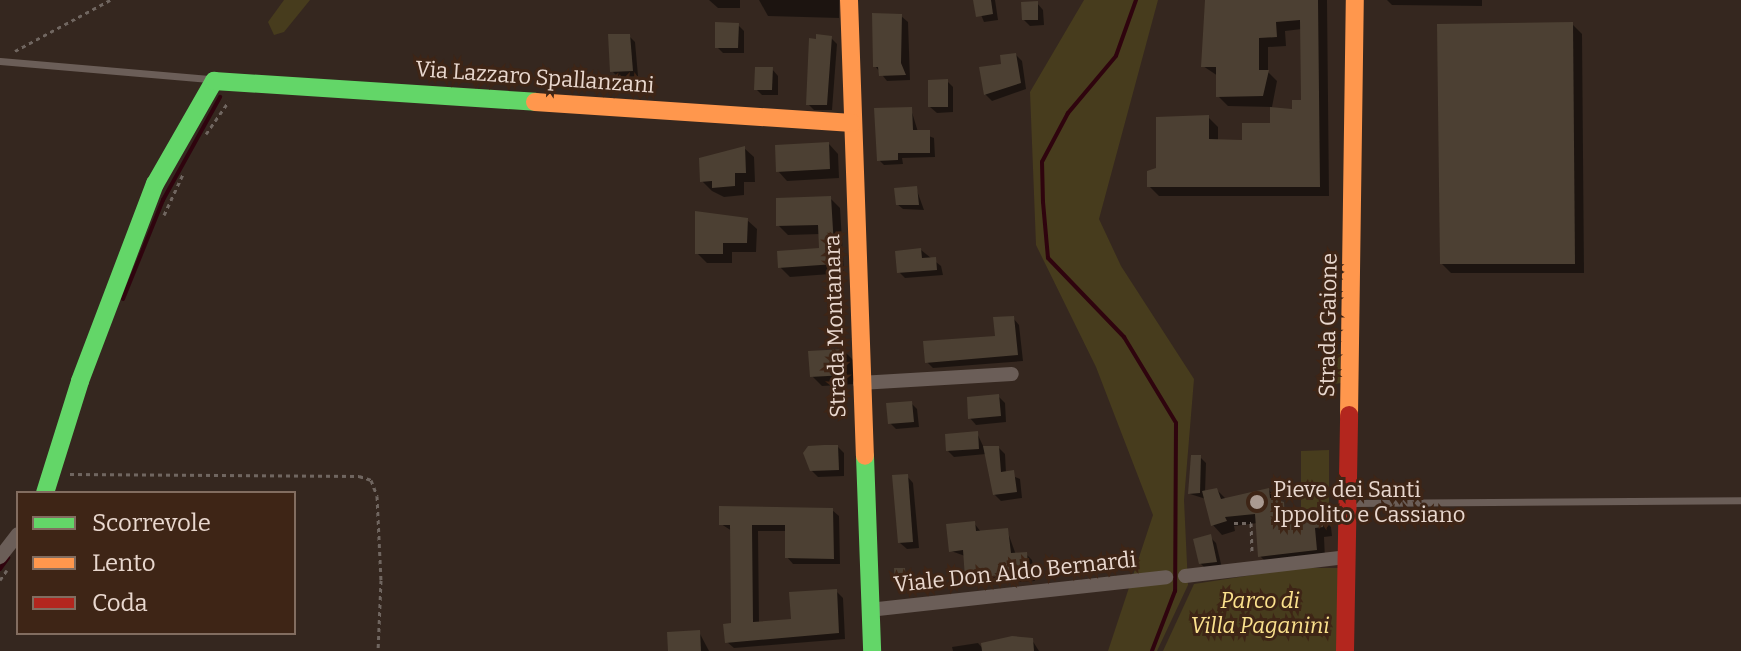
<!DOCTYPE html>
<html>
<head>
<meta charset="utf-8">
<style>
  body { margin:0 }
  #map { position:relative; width:1741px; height:651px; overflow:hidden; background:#35271f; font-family:Bitter,serif }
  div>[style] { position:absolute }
  .green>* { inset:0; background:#473c1d }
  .shadow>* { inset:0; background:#0007 }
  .stream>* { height:4px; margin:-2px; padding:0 2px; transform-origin:2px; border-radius:2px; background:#2f040e }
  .building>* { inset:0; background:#4c4033 }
  .path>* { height:3px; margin-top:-1.5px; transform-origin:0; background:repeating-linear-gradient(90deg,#706660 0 4px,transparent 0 8px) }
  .lane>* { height:7px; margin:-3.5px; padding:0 3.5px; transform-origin:3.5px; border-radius:3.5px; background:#6b5e58 }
  .street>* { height:14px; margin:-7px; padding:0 7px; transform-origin:7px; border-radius:7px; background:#6b5e58 }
  .fast>* { height:18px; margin:-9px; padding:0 9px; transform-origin:9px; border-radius:9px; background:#63d668 }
  .slow>* { height:18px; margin:-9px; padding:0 9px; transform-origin:9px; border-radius:9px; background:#ff974d }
  .jam>* { height:18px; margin:-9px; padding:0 9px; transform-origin:9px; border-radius:9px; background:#b3261e }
  .dots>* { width:22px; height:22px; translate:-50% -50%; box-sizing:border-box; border:4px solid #3e2516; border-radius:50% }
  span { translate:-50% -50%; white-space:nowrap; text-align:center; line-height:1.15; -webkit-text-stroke:6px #3e2516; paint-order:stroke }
  .street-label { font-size:22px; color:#e9d8cf }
  .poi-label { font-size:22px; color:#e9d8cf }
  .left { translate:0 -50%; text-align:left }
  .park-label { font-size:22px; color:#fbe18d; font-style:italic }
  .legend { position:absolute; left:16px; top:491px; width:280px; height:144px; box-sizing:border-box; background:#3e2516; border:2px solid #826d60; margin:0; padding:10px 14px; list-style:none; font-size:24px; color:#e9d8cf }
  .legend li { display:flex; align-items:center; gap:16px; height:40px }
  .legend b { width:40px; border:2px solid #826d60 }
</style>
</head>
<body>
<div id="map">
  <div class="green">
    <div style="clip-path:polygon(284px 0,310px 0,284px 32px,274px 35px,268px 22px)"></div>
    <div style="clip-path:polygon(1084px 0,1158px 0,1099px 219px,1121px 266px,1194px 379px,1184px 500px,1188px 585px,1157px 651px,1108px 651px,1153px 515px,1096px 367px,1036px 245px,1030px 92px)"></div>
    <div style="clip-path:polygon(1333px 354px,1340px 354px,1341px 383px,1335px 384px,1323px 371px)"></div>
    <div style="clip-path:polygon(1329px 450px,1329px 509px,1301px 509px,1301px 451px)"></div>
    <div style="clip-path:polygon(1299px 568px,1343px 568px,1343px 651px,1163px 651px,1194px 584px)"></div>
  </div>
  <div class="shadow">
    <div style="clip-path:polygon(709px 0,740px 0,740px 8px,718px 8px)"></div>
    <div style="clip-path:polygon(759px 0,839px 0,839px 18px,768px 16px)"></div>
    <div style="clip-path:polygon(975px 0,995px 0,998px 20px,984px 22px)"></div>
    <div style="clip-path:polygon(1206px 0,1327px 0,1329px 196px,1159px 196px,1149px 186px,1158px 169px,1208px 117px,1218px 127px,1218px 142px,1244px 142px,1303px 103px,1302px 29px,1285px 31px,1286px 46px,1268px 47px,1268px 72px,1277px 81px,1272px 107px,1228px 106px,1218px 96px,1218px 76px,1203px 66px)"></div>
    <div style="clip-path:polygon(1387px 0,1482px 0,1482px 6px,1392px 5px)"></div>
    <div style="clip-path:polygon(1037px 3px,1043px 10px,1044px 25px,1030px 26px,1024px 20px)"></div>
    <div style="clip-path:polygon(901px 16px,908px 22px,910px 80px,887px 81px,875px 66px)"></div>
    <div style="clip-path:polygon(1572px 24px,1582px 34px,1584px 273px,1451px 273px,1442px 264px)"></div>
    <div style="clip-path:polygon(738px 25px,744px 31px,744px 53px,723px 53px,717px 47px)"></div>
    <div style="clip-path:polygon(629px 36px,635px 42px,638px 76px,618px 77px,612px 71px)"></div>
    <div style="clip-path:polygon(831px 38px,837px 44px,832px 110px,814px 110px,808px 104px)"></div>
    <div style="clip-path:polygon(1016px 55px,1022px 61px,1026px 89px,992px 101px,985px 94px)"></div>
    <div style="clip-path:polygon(772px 69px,778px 76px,778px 95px,762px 95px,756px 89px)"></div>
    <div style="clip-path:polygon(947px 81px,953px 87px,953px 112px,937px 113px,930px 107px)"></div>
    <div style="clip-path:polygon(911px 109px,918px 132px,934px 138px,935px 157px,902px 158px,903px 164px,884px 165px,879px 160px)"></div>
    <div style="clip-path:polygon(829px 144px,838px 154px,839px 178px,787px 181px,778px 171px)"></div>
    <div style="clip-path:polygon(744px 148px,754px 157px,755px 182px,744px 182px,744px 195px,724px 197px,712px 191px,702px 181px)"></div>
    <div style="clip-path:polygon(916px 188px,924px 210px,903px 209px,897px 204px)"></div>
    <div style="clip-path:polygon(830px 198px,840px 208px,844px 273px,790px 277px,780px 267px,821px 250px,820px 234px,788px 235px,778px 225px)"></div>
    <div style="clip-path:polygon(697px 213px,747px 220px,757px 229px,756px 252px,732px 252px,732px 263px,707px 263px,697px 253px)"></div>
    <div style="clip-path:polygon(921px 250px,941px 266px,943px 275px,905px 278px,899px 272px)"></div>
    <div style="clip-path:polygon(1013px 318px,1019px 325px,1023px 361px,933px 368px,927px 362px,997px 338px)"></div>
    <div style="clip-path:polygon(844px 351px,854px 361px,855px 384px,822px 386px,812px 376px)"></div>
    <div style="clip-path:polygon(998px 396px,1005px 403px,1006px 422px,976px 425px,970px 418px)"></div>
    <div style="clip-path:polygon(911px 403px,917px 409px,919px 427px,896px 429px,890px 423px)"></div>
    <div style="clip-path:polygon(977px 433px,984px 448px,999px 448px,1005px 454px,1006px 473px,1020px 479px,1022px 498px,1001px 501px,994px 494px,986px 454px,954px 457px,948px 451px)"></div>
    <div style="clip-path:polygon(838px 447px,844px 453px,844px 476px,818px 477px,811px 470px)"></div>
    <div style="clip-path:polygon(1200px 457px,1206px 463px,1205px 493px,1217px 490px,1227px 500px,1269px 490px,1293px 519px,1321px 517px,1331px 527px,1332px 536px,1324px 537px,1325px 559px,1270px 566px,1260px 556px,1258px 523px,1234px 526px,1235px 531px,1222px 535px,1213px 525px,1206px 499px,1190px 494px)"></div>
    <div style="clip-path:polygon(907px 476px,913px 483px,919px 548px,907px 549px,900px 543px)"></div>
    <div style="clip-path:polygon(832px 510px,839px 516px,840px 564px,793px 564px,787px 557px,787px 531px,758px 531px,759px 623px,793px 621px,836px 591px,843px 598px,845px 639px,734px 648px,727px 642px,733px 625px,732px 531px,721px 524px)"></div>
    <div style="clip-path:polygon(974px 523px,981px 532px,1007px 530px,1016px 555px,1026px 554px,1032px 560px,1035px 581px,973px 584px,967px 578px,965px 556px,951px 551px)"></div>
    <div style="clip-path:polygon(1210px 537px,1216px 543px,1222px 568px,1207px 570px,1200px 563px)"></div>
    <div style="clip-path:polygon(904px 570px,907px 586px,899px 586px,897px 584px)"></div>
    <div style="clip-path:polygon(699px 632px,709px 651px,670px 651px)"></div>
    <div style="clip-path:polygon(1032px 640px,1039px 651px,1004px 651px)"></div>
    <div style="clip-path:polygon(978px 643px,985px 651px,953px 651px,952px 647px)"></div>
  </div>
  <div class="stream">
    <div style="left:1136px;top:0;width:59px;rotate:109.7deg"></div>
    <div style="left:1116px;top:56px;width:75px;rotate:130.1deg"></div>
    <div style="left:1068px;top:113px;width:55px;rotate:118deg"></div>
    <div style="left:1042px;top:162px;width:40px;rotate:88.6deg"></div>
    <div style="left:1043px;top:202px;width:56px;rotate:84.9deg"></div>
    <div style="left:1048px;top:258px;width:110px;rotate:46.1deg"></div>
    <div style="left:1124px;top:337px;width:100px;rotate:58.8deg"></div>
    <div style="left:1176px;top:423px;width:168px;rotate:90.3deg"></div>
    <div style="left:1175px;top:591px;width:64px;rotate:111deg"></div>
    <div style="left:123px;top:299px;width:107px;rotate:-68deg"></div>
    <div style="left:163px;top:200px;width:118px;rotate:-61deg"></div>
    <div style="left:0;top:569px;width:14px;rotate:-54deg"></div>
  </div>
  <div class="building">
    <div style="clip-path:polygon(973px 0,991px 0,993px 14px,976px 17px)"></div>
    <div style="clip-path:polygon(1205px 0,1318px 0,1320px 187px,1147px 187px,1147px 171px,1156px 168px,1156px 117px,1209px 115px,1209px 139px,1242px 140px,1242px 123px,1270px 123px,1270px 107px,1292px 109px,1292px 100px,1301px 100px,1300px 20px,1276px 22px,1277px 37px,1259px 38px,1259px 70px,1269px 70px,1263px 96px,1216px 97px,1216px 67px,1201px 67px)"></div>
    <div style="clip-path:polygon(1038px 1px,1038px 20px,1022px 20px,1021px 2px)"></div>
    <div style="clip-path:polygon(872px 13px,902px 14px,901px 63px,906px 75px,879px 76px,878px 67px,873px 67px)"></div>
    <div style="clip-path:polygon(715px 22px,739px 23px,738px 48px,715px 48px)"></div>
    <div style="clip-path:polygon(1573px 22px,1575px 264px,1440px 264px,1437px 24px)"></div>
    <div style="clip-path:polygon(608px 34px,630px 34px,633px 71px,610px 72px)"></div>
    <div style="clip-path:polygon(816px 34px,832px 36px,827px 105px,806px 105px,809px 38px,816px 39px)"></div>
    <div style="clip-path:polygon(1016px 53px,1021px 83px,984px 95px,979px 67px,1001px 64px,1000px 55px)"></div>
    <div style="clip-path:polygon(755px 67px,773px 67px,772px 90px,754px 90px)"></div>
    <div style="clip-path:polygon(948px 79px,948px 107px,928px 107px,928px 80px)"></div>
    <div style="clip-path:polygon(912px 107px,913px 130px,930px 130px,930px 153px,898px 153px,898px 160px,877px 161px,874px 108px)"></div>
    <div style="clip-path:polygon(829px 142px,830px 169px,776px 172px,775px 145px)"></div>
    <div style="clip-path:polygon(745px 146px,746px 173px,735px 173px,735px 186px,712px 188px,712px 181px,700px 182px,699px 158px)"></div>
    <div style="clip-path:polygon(917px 186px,919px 205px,896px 205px,894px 188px)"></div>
    <div style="clip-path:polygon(831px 196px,835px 264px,778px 268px,777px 251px,819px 248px,818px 225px,776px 226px,776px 198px)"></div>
    <div style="clip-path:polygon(695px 211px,748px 218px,747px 243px,723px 243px,723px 254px,695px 254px)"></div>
    <div style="clip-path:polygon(921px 248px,922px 258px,936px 257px,937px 270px,897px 273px,895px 251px)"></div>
    <div style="clip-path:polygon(1014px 316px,1018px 355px,925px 363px,923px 341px,995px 336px,993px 317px)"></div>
    <div style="clip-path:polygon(845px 349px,846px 375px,810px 377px,808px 351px)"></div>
    <div style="clip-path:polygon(999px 394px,1001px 416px,968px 419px,967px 397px)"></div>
    <div style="clip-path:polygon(912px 401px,914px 422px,888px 424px,886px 403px)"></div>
    <div style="clip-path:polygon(978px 431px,979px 449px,946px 451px,945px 434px)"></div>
    <div style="clip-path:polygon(824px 445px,838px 445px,839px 470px,810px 471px,803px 453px,808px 446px)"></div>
    <div style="clip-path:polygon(983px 446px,999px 446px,1001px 472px,1014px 470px,1017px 492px,993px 495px)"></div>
    <div style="clip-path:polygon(1191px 455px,1201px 455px,1200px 493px,1188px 494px)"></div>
    <div style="clip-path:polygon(908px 474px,913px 542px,898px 543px,892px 475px)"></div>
    <div style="clip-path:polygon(1217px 488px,1221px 499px,1269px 488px,1270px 498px,1284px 502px,1285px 518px,1322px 515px,1323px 527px,1315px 528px,1317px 550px,1258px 557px,1255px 514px,1225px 517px,1227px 521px,1211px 526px,1202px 491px)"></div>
    <div style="clip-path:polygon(719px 506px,833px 508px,834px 559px,785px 558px,785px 525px,752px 525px,753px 622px,791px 619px,789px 592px,837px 589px,839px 633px,725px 643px,723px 624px,731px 623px,730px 525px,719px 525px)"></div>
    <div style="clip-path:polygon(975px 521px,976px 531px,1008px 528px,1011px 553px,1027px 552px,1029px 575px,965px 578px,963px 550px,949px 552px,946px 524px)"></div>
    <div style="clip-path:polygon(1211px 534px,1217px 562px,1199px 564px,1193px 539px)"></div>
    <div style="clip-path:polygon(894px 568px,905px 568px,906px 584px,895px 585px)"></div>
    <div style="clip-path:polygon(700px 630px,701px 651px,668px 651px,667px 632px)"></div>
    <div style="clip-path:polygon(1012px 636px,1033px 638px,1034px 651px,982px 651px,981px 643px)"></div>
  </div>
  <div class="path">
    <div style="left:15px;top:51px;width:108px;rotate:-28.2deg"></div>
    <div style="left:206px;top:134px;width:40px;rotate:-55.1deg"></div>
    <div style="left:164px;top:215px;width:47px;rotate:-65.1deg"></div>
    <div style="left:70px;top:474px;width:289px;rotate:0.4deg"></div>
    <div style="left:359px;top:476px;width:13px;rotate:18deg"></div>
    <div style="left:371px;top:480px;width:17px;rotate:69deg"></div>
    <div style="left:377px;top:496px;width:84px;rotate:87.3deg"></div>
    <div style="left:381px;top:580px;width:71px;rotate:92.4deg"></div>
    <div style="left:1234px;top:523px;width:17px"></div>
    <div style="left:1251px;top:523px;width:31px;rotate:88deg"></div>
    <div style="left:0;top:580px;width:12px;rotate:-55deg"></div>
  </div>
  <div class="lane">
    <div style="left:0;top:61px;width:210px;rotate:4.9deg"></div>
    <div style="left:1352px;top:503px;width:389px;rotate:-0.4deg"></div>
  </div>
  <div class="street">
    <div style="left:860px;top:383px;width:152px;rotate:-3.4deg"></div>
    <div style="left:0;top:557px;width:29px;rotate:-52deg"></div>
    <div style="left:1185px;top:576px;width:162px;rotate:-6.7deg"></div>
    <div style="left:869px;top:610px;width:299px;rotate:-6.3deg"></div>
  </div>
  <div class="fast">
    <div style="left:865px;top:456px;width:195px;rotate:87.9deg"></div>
    <div style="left:45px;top:493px;width:117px;rotate:-72.6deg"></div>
    <div style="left:80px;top:381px;width:211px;rotate:-69.2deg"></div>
    <div style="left:155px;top:184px;width:119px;rotate:-60.2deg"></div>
    <div style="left:214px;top:81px;width:322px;rotate:3.7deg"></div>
  </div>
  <div class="slow">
    <div style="left:849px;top:0;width:456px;rotate:88deg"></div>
    <div style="left:535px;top:102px;width:318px;rotate:3.8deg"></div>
    <div style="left:1349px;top:415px;width:415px;rotate:-89.2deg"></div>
  </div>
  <div class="jam">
    <div style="left:1345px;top:651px;width:236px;rotate:-89deg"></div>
  </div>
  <div class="dots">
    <div style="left:1257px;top:502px;background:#aa9a91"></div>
  </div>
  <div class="street-label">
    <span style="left:535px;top:77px;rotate:4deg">Via Lazzaro Spallanzani</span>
    <span style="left:1328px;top:325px;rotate:-89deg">Strada Gaione</span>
    <span style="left:835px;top:326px;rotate:-92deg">Strada Montanara</span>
    <span style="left:1015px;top:572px;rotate:-6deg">Viale Don Aldo Bernardi</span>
  </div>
  <div class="poi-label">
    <span class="left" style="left:1273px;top:502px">Pieve dei Santi<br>Ippolito e Cassiano</span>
  </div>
  <div class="park-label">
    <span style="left:1260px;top:613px">Parco di<br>Villa Paganini</span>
  </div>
  <ul class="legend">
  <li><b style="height:10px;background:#63d668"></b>Scorrevole</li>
  <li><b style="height:10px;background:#ff974d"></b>Lento</li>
  <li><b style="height:10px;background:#b3261e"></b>Coda</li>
  </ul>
</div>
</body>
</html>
